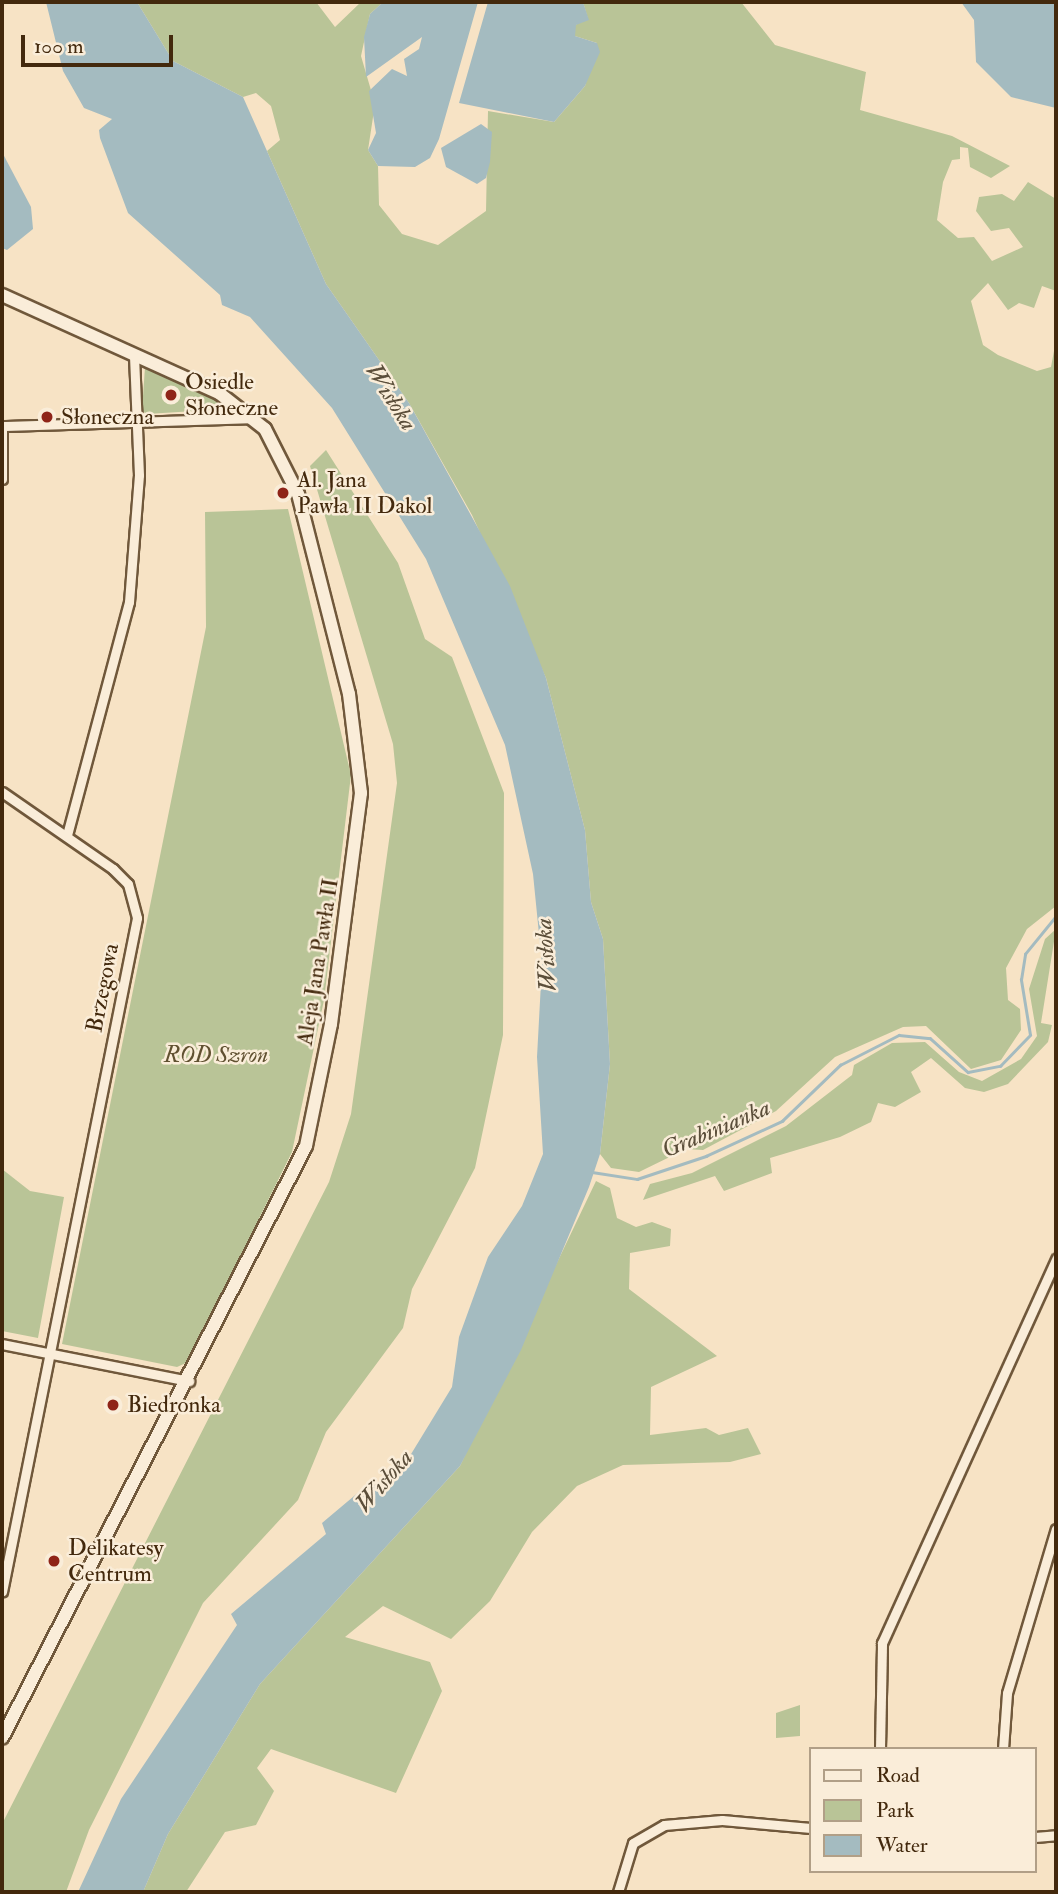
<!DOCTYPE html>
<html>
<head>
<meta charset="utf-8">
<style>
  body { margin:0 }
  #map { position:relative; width:1058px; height:1894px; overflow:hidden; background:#f7e3c5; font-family:"IM FELL Double Pica",serif }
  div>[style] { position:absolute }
  .green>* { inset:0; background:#b9c497 }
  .water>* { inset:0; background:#a4bbc0 }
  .stream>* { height:2.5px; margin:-1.25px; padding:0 1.25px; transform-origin:1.25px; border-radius:1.25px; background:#a4bbc0 }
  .roads { filter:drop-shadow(2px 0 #70583b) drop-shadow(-2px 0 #70583b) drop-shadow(0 2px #70583b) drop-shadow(0 -2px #70583b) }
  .street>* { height:9px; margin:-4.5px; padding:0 4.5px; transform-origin:4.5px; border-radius:4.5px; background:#faedd9 }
  .secondary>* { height:12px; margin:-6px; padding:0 6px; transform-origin:6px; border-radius:6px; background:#faedd9 }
  .dots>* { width:19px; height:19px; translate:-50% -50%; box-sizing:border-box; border:4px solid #faedd9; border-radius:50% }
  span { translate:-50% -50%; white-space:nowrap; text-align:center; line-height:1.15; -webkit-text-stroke:5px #faedd9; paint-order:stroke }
  .poi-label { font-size:23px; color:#43290d }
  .left { translate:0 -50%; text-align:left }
  .street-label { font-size:23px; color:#43290d }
  .park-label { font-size:23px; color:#605030; font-style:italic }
  .water-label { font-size:24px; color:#5b4e3a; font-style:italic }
  .frame { position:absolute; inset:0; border:4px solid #43290d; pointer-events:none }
  .legend { position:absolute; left:809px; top:1747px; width:228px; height:126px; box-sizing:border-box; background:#faedd9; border:2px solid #b19f87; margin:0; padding:9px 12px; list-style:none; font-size:21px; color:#43290d }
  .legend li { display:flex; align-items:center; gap:14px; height:35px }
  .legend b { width:35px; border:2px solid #b19f87 }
  .scale { position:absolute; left:21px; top:35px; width:152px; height:32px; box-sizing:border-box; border:4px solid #43290d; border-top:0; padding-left:9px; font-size:21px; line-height:24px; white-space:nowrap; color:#43290d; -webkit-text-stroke:5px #faedd9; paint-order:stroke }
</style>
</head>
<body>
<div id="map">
  <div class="green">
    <div style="clip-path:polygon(137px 2px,316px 2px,335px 27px,361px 2px,383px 2px,370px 14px,361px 56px,375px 104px,368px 150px,378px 166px,379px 205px,402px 234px,438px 245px,486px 211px,488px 111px,554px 122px,585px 86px,597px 43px,575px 36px,575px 25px,588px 19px,583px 2px,741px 2px,775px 45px,866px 72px,860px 110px,952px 136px,1010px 166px,991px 178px,970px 167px,968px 148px,960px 147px,960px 159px,952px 160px,943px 182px,937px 220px,958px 238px,974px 237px,992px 261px,1023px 247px,1009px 228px,991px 231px,976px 211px,979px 197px,1002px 194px,1014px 201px,1028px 182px,1056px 199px,1056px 291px,1042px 286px,1034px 308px,1019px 303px,1008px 310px,988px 283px,971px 301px,983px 345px,998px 355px,1037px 371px,1051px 367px,1056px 340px,1056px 906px,1027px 929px,1006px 968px,1008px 1000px,1020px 1009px,1021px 1030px,1001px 1060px,971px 1069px,926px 1026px,903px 1027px,835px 1057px,776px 1111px,703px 1150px,686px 1149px,639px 1172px,611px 1168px,600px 1154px,610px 1064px,603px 939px,591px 902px,585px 830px,546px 678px,472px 515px,409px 403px,326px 284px,267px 151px,280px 140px,271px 106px,256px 93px,243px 97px,173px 61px)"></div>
    <div style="clip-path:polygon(145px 367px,209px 396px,226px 409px,147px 414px,142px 411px)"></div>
    <div style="clip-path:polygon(326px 450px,398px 563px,425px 639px,452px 657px,504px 793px,503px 1035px,475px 1168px,412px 1289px,403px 1328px,326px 1432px,298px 1500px,203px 1603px,89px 1830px,66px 1892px,2px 1892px,2px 1824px,329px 1182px,351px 1114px,397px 783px,393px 744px,310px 466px)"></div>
    <div style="clip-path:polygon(288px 509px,351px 775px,324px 1000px,292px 1152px,188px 1362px,177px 1367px,62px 1344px,206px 627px,205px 512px)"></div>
    <div style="clip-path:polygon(1056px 929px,1041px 1023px,1052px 1025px,1048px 1042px,1008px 1084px,984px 1092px,965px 1088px,931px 1058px,911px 1072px,921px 1092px,895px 1107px,878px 1103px,871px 1122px,840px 1137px,770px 1158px,772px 1173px,724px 1191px,715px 1176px,643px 1200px,650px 1184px,692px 1173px,786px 1126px,852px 1075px,854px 1065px,892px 1043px,925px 1042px,959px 1072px,982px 1081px,1021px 1059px,1037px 1036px,1029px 989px,1045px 939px)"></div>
    <div style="clip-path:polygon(2px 1169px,30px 1191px,64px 1197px,38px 1338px,2px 1331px)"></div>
    <div style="clip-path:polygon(596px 1181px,610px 1188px,617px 1218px,636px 1227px,652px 1222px,671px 1229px,670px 1246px,630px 1253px,629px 1289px,717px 1356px,651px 1387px,650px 1435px,706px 1428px,719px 1435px,748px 1428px,761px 1454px,730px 1462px,623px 1465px,577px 1486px,532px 1532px,490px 1601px,451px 1639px,383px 1606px,345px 1637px,430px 1662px,442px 1691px,396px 1793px,271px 1749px,257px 1768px,274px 1791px,256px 1825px,225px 1832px,186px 1892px,143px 1892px,168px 1834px,260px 1684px,460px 1466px)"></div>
    <div style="clip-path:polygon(800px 1705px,800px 1736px,776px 1738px,776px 1713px)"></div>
  </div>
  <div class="water">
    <div style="clip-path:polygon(46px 2px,137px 2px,173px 61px,243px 97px,326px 284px,409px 403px,510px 586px,546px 678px,585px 830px,591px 902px,603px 939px,610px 1064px,600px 1154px,589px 1187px,521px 1350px,460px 1466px,260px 1684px,168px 1834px,143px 1892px,78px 1892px,121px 1799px,237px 1625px,231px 1614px,326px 1534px,322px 1523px,366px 1486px,394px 1482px,452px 1387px,459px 1337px,488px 1257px,522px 1206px,543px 1154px,537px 1057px,542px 964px,533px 874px,505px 745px,426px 559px,332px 408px,250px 317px,222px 305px,220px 295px,128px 213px,100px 138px,99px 130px,112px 119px,84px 108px,63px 71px)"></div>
    <div style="clip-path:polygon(383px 2px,478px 2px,439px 139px,430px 158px,415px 167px,378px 166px,368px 150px,376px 133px,369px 91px,392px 69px,407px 76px,404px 59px,419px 49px,422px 37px,366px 77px,364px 37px,370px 14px)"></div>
    <div style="clip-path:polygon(488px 2px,583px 2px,589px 20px,576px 25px,575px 36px,597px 43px,600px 52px,585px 86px,554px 122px,459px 103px)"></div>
    <div style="clip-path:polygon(961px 2px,1056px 2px,1056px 108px,1011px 97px,976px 62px,974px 20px)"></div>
    <div style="clip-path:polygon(481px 124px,492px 132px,490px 162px,486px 178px,477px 184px,446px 167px,441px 148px)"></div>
    <div style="clip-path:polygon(2px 152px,31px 207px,33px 229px,7px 250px,2px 248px)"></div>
  </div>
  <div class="stream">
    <div style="left:592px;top:1172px;width:46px;rotate:8.8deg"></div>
    <div style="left:637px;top:1179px;width:73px;rotate:-18.4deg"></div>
    <div style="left:706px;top:1156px;width:84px;rotate:-24.7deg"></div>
    <div style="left:782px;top:1121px;width:81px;rotate:-44deg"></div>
    <div style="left:840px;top:1065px;width:66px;rotate:-27deg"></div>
    <div style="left:899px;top:1035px;width:31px;rotate:6deg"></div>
    <div style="left:930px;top:1038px;width:51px;rotate:41.8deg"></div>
    <div style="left:968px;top:1072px;width:33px;rotate:-11deg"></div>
    <div style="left:1000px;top:1066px;width:43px;rotate:-45.9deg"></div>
    <div style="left:1030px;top:1035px;width:56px;rotate:-99.3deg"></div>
    <div style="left:1021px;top:980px;width:26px;rotate:-81deg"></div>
    <div style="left:1025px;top:954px;width:49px;rotate:-50.8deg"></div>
  </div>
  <div class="roads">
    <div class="street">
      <div style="left:2px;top:426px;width:250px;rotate:-1.8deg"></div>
      <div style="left:2px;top:479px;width:53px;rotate:-90deg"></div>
      <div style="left:2px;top:792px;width:135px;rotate:34.7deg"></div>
      <div style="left:113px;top:869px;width:21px;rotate:45deg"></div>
      <div style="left:128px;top:884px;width:35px;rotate:75deg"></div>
      <div style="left:137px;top:918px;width:687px;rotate:101.33deg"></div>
      <div style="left:67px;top:835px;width:241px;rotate:-75.1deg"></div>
      <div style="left:129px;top:602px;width:127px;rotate:-85.5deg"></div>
      <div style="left:139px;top:475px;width:119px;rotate:-92.4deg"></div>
      <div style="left:2px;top:1344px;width:191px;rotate:11.2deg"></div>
      <div style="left:880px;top:1749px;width:106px;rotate:-88.9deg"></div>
      <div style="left:882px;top:1643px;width:422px;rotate:-65.6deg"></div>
      <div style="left:1003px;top:1749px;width:56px;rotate:-85.9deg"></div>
      <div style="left:1007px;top:1693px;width:171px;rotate:-73.4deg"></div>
      <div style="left:1035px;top:1837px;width:21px;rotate:-5deg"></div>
      <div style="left:618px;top:1892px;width:51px;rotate:-73deg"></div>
      <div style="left:633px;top:1843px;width:36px;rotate:-30deg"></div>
      <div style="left:664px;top:1825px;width:58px;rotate:-4.9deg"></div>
      <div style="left:722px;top:1820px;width:89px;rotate:5.1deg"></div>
    </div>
    <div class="secondary">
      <div style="left:2px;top:295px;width:238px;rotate:24.3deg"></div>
      <div style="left:219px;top:393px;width:58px;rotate:38deg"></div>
      <div style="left:265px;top:429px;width:73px;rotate:63.1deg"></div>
      <div style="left:298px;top:494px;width:206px;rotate:75.7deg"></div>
      <div style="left:349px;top:694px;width:100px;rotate:83.1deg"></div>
      <div style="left:361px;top:793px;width:233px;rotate:97.4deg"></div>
      <div style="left:331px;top:1024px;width:125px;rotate:101.6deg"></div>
      <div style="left:306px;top:1146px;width:665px;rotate:117.18deg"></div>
    </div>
  </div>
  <div class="dots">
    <div style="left:171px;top:395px;background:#8f2418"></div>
    <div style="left:47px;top:417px;background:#8f2418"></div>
    <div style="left:283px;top:493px;background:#8f2418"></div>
    <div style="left:113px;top:1405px;background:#8f2418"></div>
    <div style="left:54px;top:1561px;background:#8f2418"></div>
  </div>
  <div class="poi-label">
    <span class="left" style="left:185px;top:395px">Osiedle<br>Słoneczne</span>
    <span class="left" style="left:61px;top:417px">Słoneczna</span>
    <span class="left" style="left:297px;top:493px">Al. Jana<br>Pawła II Dakol</span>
    <span class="left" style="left:127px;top:1405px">Biedronka</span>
    <span class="left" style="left:68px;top:1561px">Delikatesy<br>Centrum</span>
  </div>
  <div class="street-label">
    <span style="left:318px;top:962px;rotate:-81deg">Aleja Jana Pawła II</span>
    <span style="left:103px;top:988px;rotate:-79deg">Brzegowa</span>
  </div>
  <div class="park-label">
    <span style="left:216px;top:1055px">ROD Szron</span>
  </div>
  <div class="water-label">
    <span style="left:391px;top:397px;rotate:58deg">Wisłoka</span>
    <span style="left:546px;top:955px;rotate:-94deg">Wisłoka</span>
    <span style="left:716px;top:1129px;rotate:-23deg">Grabinianka</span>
    <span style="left:384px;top:1481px;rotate:-49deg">Wisłoka</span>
  </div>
  <div class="frame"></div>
  <ul class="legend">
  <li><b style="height:9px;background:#faedd9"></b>Road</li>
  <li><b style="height:19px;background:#b9c497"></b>Park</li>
  <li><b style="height:19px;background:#a4bbc0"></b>Water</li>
  </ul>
  <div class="scale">100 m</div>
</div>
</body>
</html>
